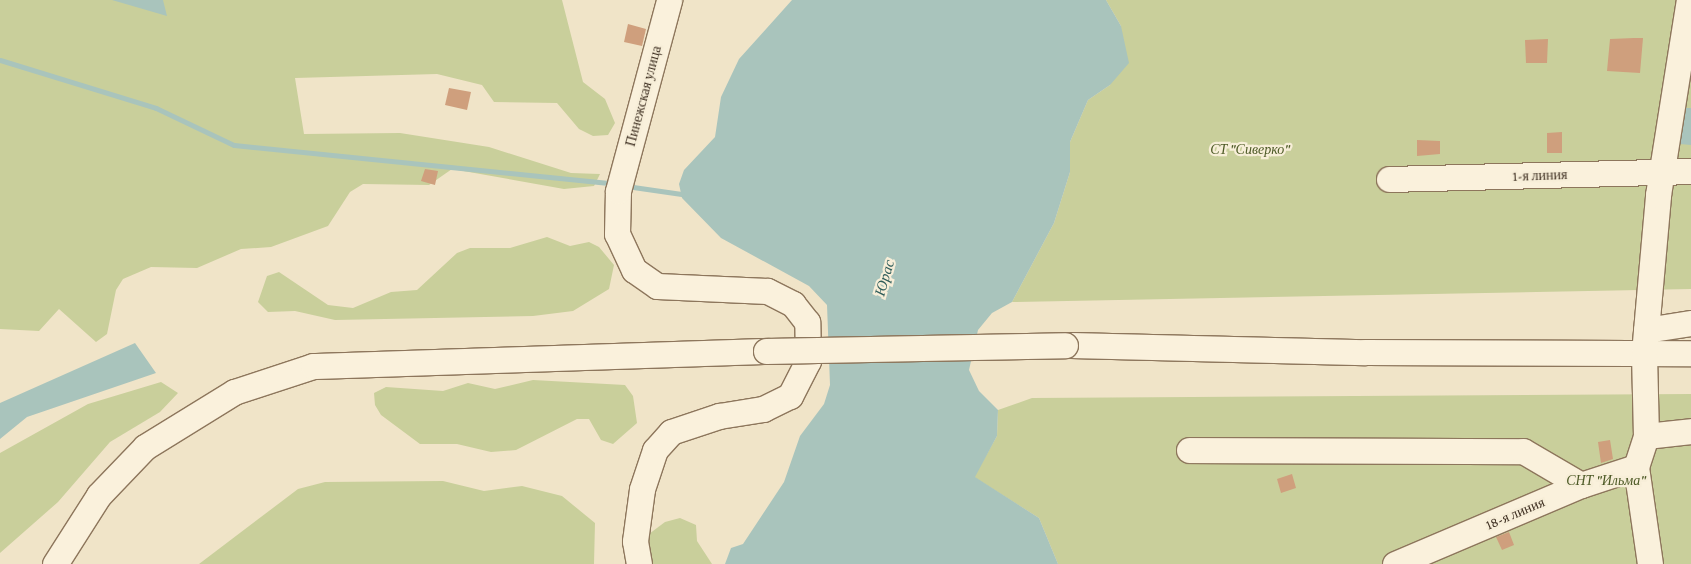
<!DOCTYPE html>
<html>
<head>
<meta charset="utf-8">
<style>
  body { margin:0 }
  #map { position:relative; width:1691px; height:564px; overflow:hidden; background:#f0e4c8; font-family:"Crimson Pro",serif }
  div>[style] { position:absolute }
  .green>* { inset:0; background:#c9cf9b }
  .water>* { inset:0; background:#a9c4bc }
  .stream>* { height:5px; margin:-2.5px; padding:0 2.5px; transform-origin:2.5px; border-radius:2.5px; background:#a9c4bc }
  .building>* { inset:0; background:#cf9f7d }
  .roads { filter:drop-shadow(1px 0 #8d765c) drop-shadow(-1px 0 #8d765c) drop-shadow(0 1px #8d765c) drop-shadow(0 -1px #8d765c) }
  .minor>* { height:25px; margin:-12.5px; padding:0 12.5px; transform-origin:12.5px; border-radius:12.5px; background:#faf1dc }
  .bridges { filter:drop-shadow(1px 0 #8d765c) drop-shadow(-1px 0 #8d765c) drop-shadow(0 1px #8d765c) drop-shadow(0 -1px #8d765c) }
  .minor-bridge>* { height:25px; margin:-12.5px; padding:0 12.5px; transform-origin:12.5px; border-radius:12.5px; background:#faf1dc }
  span { translate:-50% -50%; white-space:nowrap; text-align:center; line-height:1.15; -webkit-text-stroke:4.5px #f7eed8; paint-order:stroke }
  .street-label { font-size:14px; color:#3d2e20 }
  .park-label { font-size:14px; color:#4d5a26; font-style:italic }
  .water-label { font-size:15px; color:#2f5d5a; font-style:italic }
</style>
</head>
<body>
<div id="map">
  <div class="green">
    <div style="clip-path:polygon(0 0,562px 0,583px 82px,605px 99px,615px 123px,608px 135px,593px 136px,579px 129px,557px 103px,494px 102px,482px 85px,437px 74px,295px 78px,304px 134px,400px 133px,489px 147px,571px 173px,600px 174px,594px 186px,564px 189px,452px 169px,429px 185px,363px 184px,350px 192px,328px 226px,271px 247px,241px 249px,197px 268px,151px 267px,123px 279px,116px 290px,107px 334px,96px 342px,59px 309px,39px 331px,0 329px)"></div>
    <div style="clip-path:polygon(1106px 0,1691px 0,1691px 289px,1012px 302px,1054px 223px,1070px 172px,1070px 142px,1088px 100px,1110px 85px,1121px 26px)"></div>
    <div style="clip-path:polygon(547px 237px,570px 246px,589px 242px,599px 247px,614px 265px,609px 289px,573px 311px,533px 316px,335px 320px,295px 311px,268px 312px,258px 302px,267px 276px,279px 272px,328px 305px,353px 308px,391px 292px,417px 290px,457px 253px,470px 248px,510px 248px)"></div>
    <div style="clip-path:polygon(533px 380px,625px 385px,633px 396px,637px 423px,613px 444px,601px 440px,589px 419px,577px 419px,516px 450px,491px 452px,457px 444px,420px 444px,381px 415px,375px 405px,374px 393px,386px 387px,443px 391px,468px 383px,495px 389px)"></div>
    <div style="clip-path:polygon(161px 382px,178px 393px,160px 412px,110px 442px,58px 502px,0 553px,0 453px,88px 404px)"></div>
    <div style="clip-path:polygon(1691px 394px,1691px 564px,1058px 564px,1039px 518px,974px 477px,997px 436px,998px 410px,1032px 398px)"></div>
    <div style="clip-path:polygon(443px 481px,484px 491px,522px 486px,562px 496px,595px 523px,594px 564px,199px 564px,298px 489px,325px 482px)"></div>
    <div style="clip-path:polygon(680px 518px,696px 525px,697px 541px,712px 564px,647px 564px,645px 537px,665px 522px)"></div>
  </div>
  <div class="water">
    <div style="clip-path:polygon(112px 0,163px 0,167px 16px)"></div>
    <div style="clip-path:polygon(792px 0,1106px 0,1121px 26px,1129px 63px,1110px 85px,1088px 100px,1070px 142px,1070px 172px,1054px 223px,1012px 302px,992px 313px,978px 330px,969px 370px,979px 391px,998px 410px,997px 436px,975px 477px,1039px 518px,1058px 564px,725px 564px,731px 548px,743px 544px,784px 482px,800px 436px,824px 404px,830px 385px,827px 305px,809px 286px,721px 238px,682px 198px,679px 184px,684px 170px,715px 137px,721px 97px,739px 59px)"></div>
    <div style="clip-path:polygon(1682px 108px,1691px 108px,1691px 145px,1680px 144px)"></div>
    <div style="clip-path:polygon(135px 343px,156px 373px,27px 417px,0 439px,0 403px)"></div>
  </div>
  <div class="stream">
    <div style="left:0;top:60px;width:163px;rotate:17.1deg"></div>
    <div style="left:156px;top:108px;width:86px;rotate:25.4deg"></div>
    <div style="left:234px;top:145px;width:374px;rotate:5.8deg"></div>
    <div style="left:633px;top:187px;width:49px;rotate:8.3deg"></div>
  </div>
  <div class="building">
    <div style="clip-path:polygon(628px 24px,646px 29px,642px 46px,624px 42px)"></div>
    <div style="clip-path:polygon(1634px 38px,1643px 38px,1640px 73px,1607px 71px,1610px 39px)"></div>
    <div style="clip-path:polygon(1548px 39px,1547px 63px,1526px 63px,1525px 40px)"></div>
    <div style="clip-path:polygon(449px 88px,471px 92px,467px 110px,445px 105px)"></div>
    <div style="clip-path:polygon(1562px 132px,1562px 153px,1547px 153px,1547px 133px)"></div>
    <div style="clip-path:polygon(1417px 140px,1440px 141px,1440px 154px,1417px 156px)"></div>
    <div style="clip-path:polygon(425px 169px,438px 171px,435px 185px,421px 181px)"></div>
    <div style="clip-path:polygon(1610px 440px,1613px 459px,1601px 463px,1598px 442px)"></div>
    <div style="clip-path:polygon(1292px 474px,1296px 488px,1281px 493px,1277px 479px)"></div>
    <div style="clip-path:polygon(1509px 532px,1514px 545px,1502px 550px,1496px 537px)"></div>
  </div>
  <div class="roads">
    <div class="minor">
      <div style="left:1389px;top:179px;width:302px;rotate:-1.5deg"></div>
      <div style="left:1646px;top:330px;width:46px;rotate:-8.8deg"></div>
      <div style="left:1071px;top:345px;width:294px;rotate:1.4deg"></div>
      <div style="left:1365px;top:352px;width:326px;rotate:0.2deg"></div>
      <div style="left:1646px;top:436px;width:45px;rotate:-6.3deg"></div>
      <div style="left:1189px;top:450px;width:334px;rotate:0.2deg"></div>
      <div style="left:1523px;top:451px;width:67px;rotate:30.4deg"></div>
      <div style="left:55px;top:564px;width:82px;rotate:-57.5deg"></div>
      <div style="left:99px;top:495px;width:66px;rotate:-46.2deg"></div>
      <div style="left:145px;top:447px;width:105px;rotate:-31.7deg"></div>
      <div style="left:234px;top:392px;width:83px;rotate:-18.2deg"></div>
      <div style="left:313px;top:366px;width:453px;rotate:-1.9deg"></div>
      <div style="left:639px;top:564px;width:23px;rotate:-100deg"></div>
      <div style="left:635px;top:541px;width:52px;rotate:-82.3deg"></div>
      <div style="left:642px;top:489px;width:41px;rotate:-71.6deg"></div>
      <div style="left:655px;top:450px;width:24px;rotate:-48deg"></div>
      <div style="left:671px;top:432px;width:51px;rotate:-18.4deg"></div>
      <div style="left:719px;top:416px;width:45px;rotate:-9deg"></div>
      <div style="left:763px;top:409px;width:30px;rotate:-26deg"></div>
      <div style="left:790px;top:396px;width:39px;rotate:-63deg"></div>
      <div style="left:808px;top:361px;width:39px;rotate:-91deg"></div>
      <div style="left:807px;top:322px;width:23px;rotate:-128deg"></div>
      <div style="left:793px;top:304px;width:29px;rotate:-153deg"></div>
      <div style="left:767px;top:291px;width:110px;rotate:-177.4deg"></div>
      <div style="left:657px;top:286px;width:28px;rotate:-145deg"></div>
      <div style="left:634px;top:270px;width:40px;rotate:-115deg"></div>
      <div style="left:617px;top:234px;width:43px;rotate:-88.7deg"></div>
      <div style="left:618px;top:191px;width:198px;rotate:-75deg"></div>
      <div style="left:1395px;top:564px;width:202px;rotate:-23deg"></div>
      <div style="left:1581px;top:485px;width:58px;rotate:-18.1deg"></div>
      <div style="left:1650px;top:564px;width:98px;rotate:-98.2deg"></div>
      <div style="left:1636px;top:467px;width:33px;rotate:-72deg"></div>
      <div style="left:1646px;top:436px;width:83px;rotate:-91.4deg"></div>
      <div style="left:1644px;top:353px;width:159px;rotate:-84.9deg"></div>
      <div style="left:1658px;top:195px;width:197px;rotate:-81deg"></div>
    </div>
  </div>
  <div class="bridges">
    <div class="minor-bridge">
      <div style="left:766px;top:351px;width:299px;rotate:-1.1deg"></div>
    </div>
  </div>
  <div class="street-label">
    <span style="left:643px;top:96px;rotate:-75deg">Пинежская улица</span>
    <span style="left:1540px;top:175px;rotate:-2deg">1-я линия</span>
    <span style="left:1515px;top:513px;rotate:-23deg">18-я линия</span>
  </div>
  <div class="park-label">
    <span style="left:1250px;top:149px">СТ "Сиверко"</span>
    <span style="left:1606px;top:480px">СНТ "Ильма"</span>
  </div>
  <div class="water-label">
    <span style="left:885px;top:278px;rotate:-74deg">Юрас</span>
  </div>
</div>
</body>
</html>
